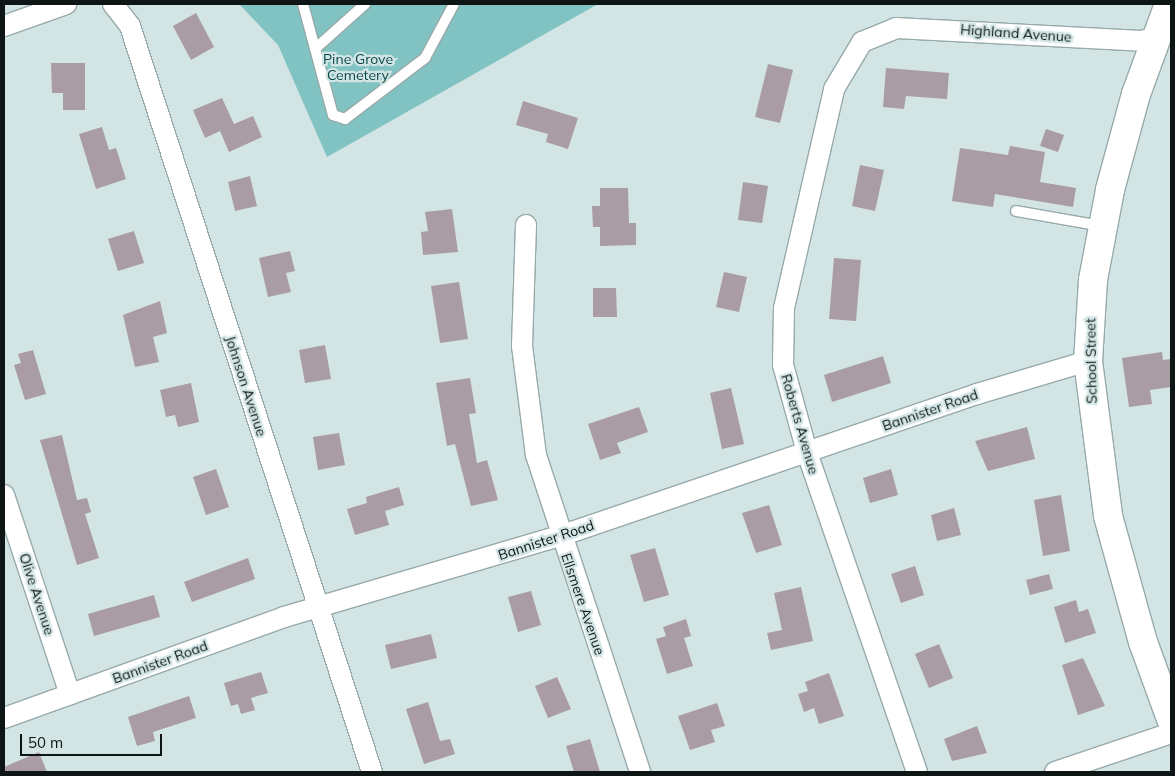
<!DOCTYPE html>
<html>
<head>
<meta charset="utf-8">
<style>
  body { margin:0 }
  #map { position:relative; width:1175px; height:776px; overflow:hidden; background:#d2e5e4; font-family:Mulish,sans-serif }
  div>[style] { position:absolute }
  .green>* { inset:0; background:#80c3c2 }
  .building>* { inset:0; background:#aa9ca3 }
  .roads { filter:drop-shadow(1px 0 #97a9a9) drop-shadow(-1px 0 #97a9a9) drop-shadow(0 1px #97a9a9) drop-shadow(0 -1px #97a9a9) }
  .lane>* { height:10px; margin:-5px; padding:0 5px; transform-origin:5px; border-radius:5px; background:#fff }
  .street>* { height:20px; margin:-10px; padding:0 10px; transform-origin:10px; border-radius:10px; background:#fff }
  .secondary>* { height:28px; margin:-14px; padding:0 14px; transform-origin:14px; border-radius:14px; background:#fff }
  span { translate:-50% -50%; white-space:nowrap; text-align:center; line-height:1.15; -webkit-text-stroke:4.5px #d2e5e4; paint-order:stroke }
  .street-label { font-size:14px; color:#0e1515 }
  .park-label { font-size:14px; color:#064848 }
  .frame { position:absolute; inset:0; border:5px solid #0e1515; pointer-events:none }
  .scale { position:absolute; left:20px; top:734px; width:142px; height:22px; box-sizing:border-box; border:2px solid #0e1515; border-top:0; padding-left:6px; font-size:15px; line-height:18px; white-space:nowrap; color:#0e1515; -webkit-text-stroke:4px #d2e5e4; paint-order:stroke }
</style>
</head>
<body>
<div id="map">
  <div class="green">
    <div style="clip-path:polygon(239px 4px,598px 4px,327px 157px,278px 45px)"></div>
  </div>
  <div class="building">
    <div style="clip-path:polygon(196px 13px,214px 47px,191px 60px,173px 26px)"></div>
    <div style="clip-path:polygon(51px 63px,85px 63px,85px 110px,63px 110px,63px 93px,52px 93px)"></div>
    <div style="clip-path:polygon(768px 64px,793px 70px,780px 123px,755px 117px)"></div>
    <div style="clip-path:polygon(886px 68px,949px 73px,947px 99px,906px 96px,904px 109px,883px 107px)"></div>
    <div style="clip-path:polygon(222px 98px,234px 124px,253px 116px,262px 137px,229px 152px,220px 131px,205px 138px,193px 110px)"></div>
    <div style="clip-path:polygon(523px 101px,578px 118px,568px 149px,546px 142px,548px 134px,516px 125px)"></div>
    <div style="clip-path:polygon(102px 127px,109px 150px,116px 148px,126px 179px,96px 189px,79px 134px)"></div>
    <div style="clip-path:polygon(1046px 129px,1064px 135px,1058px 152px,1040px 146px)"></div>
    <div style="clip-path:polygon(1010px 146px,1045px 152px,1040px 182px,1076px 188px,1073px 207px,995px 194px,993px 207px,952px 201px,960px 148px,1008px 155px)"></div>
    <div style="clip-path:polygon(860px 165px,884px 170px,875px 211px,852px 206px)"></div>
    <div style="clip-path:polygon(250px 176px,257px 206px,235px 211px,228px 182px)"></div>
    <div style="clip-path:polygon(743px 182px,768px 186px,762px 223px,738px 220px)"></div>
    <div style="clip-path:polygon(600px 188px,628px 188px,629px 223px,636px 223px,636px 245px,600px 246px,600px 227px,593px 227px,592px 206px,600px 206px)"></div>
    <div style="clip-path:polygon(452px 209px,458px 252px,423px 255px,421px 232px,428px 231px,425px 212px)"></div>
    <div style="clip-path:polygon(134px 231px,144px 263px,118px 271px,108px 239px)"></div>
    <div style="clip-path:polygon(290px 251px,295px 271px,286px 273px,291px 292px,268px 297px,259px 258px)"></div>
    <div style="clip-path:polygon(834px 258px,861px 260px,856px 321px,829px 319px)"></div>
    <div style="clip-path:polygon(724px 272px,747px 277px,739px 312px,716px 307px)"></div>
    <div style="clip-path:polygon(459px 282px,468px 339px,440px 343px,431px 286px)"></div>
    <div style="clip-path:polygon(593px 288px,616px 288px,617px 317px,593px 317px)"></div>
    <div style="clip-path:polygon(160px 301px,167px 333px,153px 337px,159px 362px,135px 367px,123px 315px)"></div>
    <div style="clip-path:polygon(325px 345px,331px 379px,305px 383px,299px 350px)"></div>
    <div style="clip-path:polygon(33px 350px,46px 394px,25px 400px,14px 365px,21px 363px,18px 354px)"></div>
    <div style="clip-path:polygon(1162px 352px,1163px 360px,1171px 359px,1171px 387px,1150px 390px,1152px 404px,1129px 407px,1122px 358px)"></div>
    <div style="clip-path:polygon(883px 356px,891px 383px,832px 402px,824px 375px)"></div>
    <div style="clip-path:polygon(470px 378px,476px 413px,469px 414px,477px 463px,487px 460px,498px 500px,471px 506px,455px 444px,447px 446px,436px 383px)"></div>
    <div style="clip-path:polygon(191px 383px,199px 422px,178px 427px,175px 415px,166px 417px,160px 390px)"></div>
    <div style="clip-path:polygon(731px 388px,744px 444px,722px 449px,710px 393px)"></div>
    <div style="clip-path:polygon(639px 407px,648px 432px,617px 443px,621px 453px,600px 460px,588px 424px)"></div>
    <div style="clip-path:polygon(1027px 427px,1035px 459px,988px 471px,975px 441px)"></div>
    <div style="clip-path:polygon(339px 433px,345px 465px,318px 470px,313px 437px)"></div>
    <div style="clip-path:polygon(62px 435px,77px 500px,87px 498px,91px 512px,85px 514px,99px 558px,77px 565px,40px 440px)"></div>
    <div style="clip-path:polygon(216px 469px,229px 507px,206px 515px,193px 477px)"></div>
    <div style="clip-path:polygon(891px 469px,898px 495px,870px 503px,863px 478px)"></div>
    <div style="clip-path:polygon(399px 487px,404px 505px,385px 511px,389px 525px,355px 535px,347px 509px,367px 503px,366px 497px)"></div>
    <div style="clip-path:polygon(1061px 495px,1070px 551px,1043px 556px,1034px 500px)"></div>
    <div style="clip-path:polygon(769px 505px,782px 545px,756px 553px,742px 513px)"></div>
    <div style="clip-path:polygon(954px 508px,961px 535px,937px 541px,931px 515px)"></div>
    <div style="clip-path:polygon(655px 548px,669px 595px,644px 602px,630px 555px)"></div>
    <div style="clip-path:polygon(248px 558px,255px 579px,192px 602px,184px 582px)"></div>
    <div style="clip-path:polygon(915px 566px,924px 595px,901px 603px,891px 574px)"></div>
    <div style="clip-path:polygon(1049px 574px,1053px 589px,1030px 595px,1026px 580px)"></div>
    <div style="clip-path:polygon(801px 587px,813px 641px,771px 650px,767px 633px,782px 630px,774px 593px)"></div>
    <div style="clip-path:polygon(531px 591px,541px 625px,518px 632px,508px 597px)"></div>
    <div style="clip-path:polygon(154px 595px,160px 617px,94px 636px,88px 614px)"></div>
    <div style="clip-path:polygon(1076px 600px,1079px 612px,1088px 609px,1096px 633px,1065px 643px,1054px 607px)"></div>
    <div style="clip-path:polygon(686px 619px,691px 636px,684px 638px,693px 666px,667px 674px,656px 639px,666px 636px,663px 627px)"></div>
    <div style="clip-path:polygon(431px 634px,437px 658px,391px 669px,385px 645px)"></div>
    <div style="clip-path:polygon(939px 644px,953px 678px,929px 688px,915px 654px)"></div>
    <div style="clip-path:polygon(1083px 658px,1105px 706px,1078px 715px,1062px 665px)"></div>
    <div style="clip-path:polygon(261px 672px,268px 693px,251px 698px,255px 710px,241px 714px,238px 704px,231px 706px,224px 683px)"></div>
    <div style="clip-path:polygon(829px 673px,844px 716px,819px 724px,814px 708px,804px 712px,798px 694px,808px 691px,805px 682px)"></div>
    <div style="clip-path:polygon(557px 677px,571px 709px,548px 718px,535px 686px)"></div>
    <div style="clip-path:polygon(189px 696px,196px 718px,153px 732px,155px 741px,137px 746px,128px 717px)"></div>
    <div style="clip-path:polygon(428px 702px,440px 741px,450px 739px,455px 754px,424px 764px,406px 709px)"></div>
    <div style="clip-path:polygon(717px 703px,725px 726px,711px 730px,715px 742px,690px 750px,678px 716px)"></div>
    <div style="clip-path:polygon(977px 726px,987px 753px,952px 761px,944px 739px)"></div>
    <div style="clip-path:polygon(590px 739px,600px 772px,574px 772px,566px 746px)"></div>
    <div style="clip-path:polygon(39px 752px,47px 772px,4px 772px,4px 767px)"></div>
  </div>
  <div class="roads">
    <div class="lane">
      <div style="left:303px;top:4px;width:115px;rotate:74.9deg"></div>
      <div style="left:333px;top:115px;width:13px;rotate:18deg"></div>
      <div style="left:345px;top:119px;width:101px;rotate:-37.3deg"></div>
      <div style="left:425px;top:58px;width:61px;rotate:-61.8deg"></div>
      <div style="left:316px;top:48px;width:66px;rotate:-41.9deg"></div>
      <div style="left:1016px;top:211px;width:87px;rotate:9.9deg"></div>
    </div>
    <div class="street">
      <div style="left:113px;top:4px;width:28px;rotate:52deg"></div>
      <div style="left:130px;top:26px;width:784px;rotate:72.03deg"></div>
      <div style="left:4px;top:26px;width:66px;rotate:-19.5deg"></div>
      <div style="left:526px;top:225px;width:121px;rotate:91.9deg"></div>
      <div style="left:522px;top:346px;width:110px;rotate:82.7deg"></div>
      <div style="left:536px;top:455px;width:334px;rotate:71.8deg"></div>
      <div style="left:4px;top:495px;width:210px;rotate:71.7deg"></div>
      <div style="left:4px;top:718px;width:298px;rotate:-19.8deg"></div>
      <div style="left:284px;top:617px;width:288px;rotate:-16.4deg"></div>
      <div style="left:560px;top:536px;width:441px;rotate:-18.8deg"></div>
      <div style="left:977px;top:394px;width:116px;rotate:-16.6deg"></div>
      <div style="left:917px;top:772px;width:338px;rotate:-109deg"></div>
      <div style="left:807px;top:452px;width:90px;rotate:-105.4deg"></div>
      <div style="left:783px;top:365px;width:57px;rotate:-89deg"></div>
      <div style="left:784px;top:308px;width:225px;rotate:-77.1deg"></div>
      <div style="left:834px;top:89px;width:55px;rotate:-59.2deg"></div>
      <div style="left:862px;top:42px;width:37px;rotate:-22deg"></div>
      <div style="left:896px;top:28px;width:246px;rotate:3deg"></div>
      <div style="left:1142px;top:41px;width:26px;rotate:-18deg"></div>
      <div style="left:1055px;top:772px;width:122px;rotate:-18.6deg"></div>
    </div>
    <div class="secondary">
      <div style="left:1169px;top:4px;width:96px;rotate:110.1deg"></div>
      <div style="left:1136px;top:94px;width:99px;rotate:105.2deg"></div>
      <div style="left:1110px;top:190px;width:92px;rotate:100.7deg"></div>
      <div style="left:1093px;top:280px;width:81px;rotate:93.5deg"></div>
      <div style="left:1088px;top:361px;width:156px;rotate:82.6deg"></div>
      <div style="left:1108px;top:516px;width:131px;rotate:74.5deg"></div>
      <div style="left:1143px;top:642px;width:82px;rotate:70deg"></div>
    </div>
  </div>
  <div class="street-label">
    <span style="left:1016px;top:33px;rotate:4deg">Highland Avenue</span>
    <span style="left:1091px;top:361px;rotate:-91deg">School Street</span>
    <span style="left:246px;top:386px;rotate:72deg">Johnson Avenue</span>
    <span style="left:930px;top:410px;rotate:-19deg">Bannister Road</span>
    <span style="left:800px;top:424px;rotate:74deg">Roberts Avenue</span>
    <span style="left:546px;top:540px;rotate:-18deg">Bannister Road</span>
    <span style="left:37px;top:594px;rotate:72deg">Olive Avenue</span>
    <span style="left:583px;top:604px;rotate:71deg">Ellsmere Avenue</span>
    <span style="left:160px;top:662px;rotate:-20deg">Bannister Road</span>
  </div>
  <div class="park-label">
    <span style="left:358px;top:67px">Pine Grove<br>Cemetery</span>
  </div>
  <div class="frame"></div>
  <div class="scale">50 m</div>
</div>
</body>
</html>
